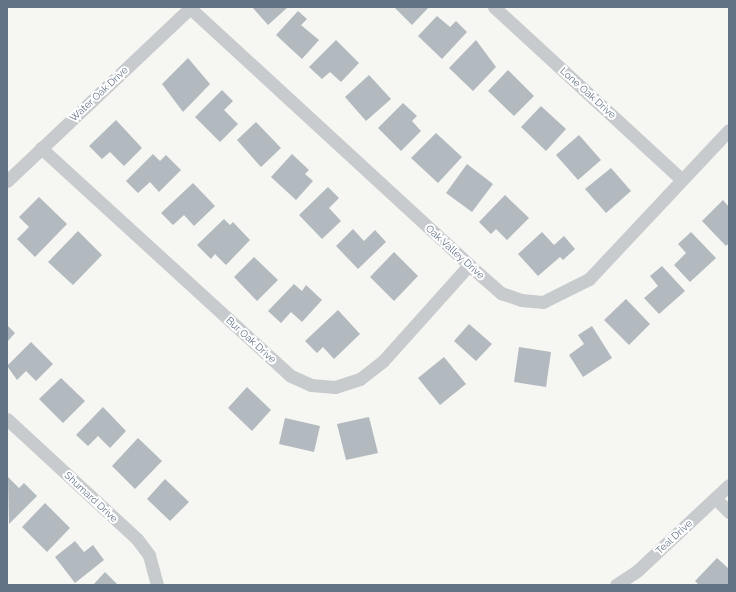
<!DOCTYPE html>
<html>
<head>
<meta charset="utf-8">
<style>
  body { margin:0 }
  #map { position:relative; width:736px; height:592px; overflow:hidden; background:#f6f6f2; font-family:Raleway,sans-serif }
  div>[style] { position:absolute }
  .building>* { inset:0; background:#b2b9bf }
  .street>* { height:13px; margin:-6.5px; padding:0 6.5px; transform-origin:6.5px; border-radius:6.5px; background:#c8cbce }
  span { translate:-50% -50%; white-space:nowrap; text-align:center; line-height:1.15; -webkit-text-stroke:4px #fff; paint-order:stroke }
  .street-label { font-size:10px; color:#627386 }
  .frame { position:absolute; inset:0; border:8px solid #627386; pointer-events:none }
</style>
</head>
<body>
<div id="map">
  <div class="building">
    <div style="clip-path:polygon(252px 7px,288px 7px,268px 25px)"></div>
    <div style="clip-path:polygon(394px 7px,429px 7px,412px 25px)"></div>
    <div style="clip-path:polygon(298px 11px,307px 19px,301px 25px,319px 40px,302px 59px,276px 35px)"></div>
    <div style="clip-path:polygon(437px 16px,450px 27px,456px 21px,467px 32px,442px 59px,418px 36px)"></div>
    <div style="clip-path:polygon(336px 40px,359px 63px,341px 82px,330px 72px,322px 79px,309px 67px)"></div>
    <div style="clip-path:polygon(476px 40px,496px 67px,473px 91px,449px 68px)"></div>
    <div style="clip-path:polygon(188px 58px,210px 84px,183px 112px,162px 84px)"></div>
    <div style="clip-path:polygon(508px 70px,534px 96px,514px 116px,488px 91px)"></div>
    <div style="clip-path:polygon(369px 75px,391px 99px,366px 121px,345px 97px)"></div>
    <div style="clip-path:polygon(222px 90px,233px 101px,224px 110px,238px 124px,220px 142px,195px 117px)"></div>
    <div style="clip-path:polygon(403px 103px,417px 116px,412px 121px,421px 131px,401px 151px,378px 128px)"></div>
    <div style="clip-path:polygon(541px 106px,566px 129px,546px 151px,521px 127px)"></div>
    <div style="clip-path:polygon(116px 120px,142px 148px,124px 166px,110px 152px,102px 159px,89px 146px)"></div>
    <div style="clip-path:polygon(256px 122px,281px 148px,261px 167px,237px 140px)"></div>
    <div style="clip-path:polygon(436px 133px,462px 157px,438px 183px,411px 158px)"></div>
    <div style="clip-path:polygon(579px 135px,601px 160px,578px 180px,556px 155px)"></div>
    <div style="clip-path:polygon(153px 154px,160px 161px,166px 155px,181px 170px,159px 192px,150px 182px,138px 193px,126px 181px)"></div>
    <div style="clip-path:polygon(292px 154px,309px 170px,305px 174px,313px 181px,296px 200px,271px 177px)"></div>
    <div style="clip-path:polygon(467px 164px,493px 184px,472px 212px,446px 193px)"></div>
    <div style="clip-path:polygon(611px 168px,631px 191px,606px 213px,585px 189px)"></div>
    <div style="clip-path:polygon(193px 183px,215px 206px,194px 226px,184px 215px,173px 225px,161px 213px)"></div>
    <div style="clip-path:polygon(328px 187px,339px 198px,329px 208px,341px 221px,322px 239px,299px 215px)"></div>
    <div style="clip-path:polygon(505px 195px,529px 218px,507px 240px,496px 229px,491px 234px,479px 222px)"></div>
    <div style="clip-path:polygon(39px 197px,67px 224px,35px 257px,17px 239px,29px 227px,19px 217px)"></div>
    <div style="clip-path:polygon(723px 200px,729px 207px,729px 243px,726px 246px,702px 221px)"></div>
    <div style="clip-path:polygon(224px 219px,230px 225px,233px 222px,250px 240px,226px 265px,215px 254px,211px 259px,197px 245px)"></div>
    <div style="clip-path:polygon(353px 229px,364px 241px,375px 230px,386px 242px,358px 269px,336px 246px)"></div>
    <div style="clip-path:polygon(78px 231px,102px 255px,73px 285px,48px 262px)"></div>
    <div style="clip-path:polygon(542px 232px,554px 245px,564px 236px,575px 249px,563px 260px,560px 257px,538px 276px,518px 254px)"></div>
    <div style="clip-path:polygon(691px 232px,716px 258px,690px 282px,674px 265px,686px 253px,678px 244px)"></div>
    <div style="clip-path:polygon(394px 252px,418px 276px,394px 301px,370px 277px)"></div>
    <div style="clip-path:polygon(254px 257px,278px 280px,257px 301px,234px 277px)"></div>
    <div style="clip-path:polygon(662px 266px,685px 291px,659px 314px,644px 298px,658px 286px,650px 276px)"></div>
    <div style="clip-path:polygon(294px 284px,302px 291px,306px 285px,322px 300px,302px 322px,291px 312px,281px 323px,268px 311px)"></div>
    <div style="clip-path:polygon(626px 299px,650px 324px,629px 345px,604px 320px)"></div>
    <div style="clip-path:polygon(338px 310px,360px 334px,334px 359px,323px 347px,317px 353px,305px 341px)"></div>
    <div style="clip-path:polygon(469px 324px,492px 344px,476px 361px,454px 341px)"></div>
    <div style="clip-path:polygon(7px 325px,15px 333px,7px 342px)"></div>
    <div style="clip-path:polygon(592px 326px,612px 358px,583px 377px,569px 355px,584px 344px,578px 335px)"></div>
    <div style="clip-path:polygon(31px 342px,53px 364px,36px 381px,26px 371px,17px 380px,7px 366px)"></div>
    <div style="clip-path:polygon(519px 347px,551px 352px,546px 387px,514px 382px)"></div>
    <div style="clip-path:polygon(444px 357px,466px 384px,440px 405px,418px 378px)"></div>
    <div style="clip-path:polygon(61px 378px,85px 401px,63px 423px,39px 399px)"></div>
    <div style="clip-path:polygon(247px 387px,271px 410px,252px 431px,228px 408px)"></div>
    <div style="clip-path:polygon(103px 407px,126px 431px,110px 448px,98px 436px,88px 446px,76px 435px)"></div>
    <div style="clip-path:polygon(369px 417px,378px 453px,346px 460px,337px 424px)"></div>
    <div style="clip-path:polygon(285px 418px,320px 426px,314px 452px,279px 444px)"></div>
    <div style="clip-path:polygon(138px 438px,162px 461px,135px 489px,112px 466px)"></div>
    <div style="clip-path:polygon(8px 477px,19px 488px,24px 483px,37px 496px,9px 524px)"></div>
    <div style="clip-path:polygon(165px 479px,189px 502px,170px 521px,147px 499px)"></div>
    <div style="clip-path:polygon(45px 503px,70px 528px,47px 552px,22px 527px)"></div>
    <div style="clip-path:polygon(75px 541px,84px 552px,93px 545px,104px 560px,75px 583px,55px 557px)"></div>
    <div style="clip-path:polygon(717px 558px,729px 569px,729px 585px,699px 585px,695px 581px)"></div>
    <div style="clip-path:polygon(105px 572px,118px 585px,93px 585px)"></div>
  </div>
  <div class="street">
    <div style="left:494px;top:7px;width:255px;rotate:42.6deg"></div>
    <div style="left:190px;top:8px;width:379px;rotate:42.6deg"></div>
    <div style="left:469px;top:265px;width:43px;rotate:41.2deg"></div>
    <div style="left:501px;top:293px;width:21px;rotate:19deg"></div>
    <div style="left:521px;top:300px;width:22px;rotate:5deg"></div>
    <div style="left:543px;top:302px;width:51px;rotate:-26.6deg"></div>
    <div style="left:589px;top:279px;width:204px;rotate:-46.8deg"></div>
    <div style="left:41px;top:148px;width:338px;rotate:42.4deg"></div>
    <div style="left:291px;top:376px;width:22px;rotate:24deg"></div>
    <div style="left:311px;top:385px;width:24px;rotate:5deg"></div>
    <div style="left:335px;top:387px;width:26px;rotate:-18deg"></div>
    <div style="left:360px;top:379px;width:29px;rotate:-38deg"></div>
    <div style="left:383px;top:361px;width:129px;rotate:-48.1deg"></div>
    <div style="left:7px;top:181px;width:253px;rotate:-43.4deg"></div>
    <div style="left:7px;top:419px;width:177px;rotate:42.7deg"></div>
    <div style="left:137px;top:539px;width:20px;rotate:53deg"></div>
    <div style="left:149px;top:555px;width:31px;rotate:75deg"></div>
    <div style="left:715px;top:498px;width:20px;rotate:45deg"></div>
    <div style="left:616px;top:585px;width:25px;rotate:-34deg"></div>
    <div style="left:637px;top:571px;width:126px;rotate:-43.1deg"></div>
  </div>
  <div class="street-label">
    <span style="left:588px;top:93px;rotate:42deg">Lone Oak Drive</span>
    <span style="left:99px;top:94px;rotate:-43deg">Water Oak Drive</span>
    <span style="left:455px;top:252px;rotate:42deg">Oak Valley Drive</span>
    <span style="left:251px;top:340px;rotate:42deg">Bur Oak Drive</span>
    <span style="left:91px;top:497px;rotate:43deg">Shumard Drive</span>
    <span style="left:674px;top:537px;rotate:-43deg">Teal Drive</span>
  </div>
  <div class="frame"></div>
</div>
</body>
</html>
